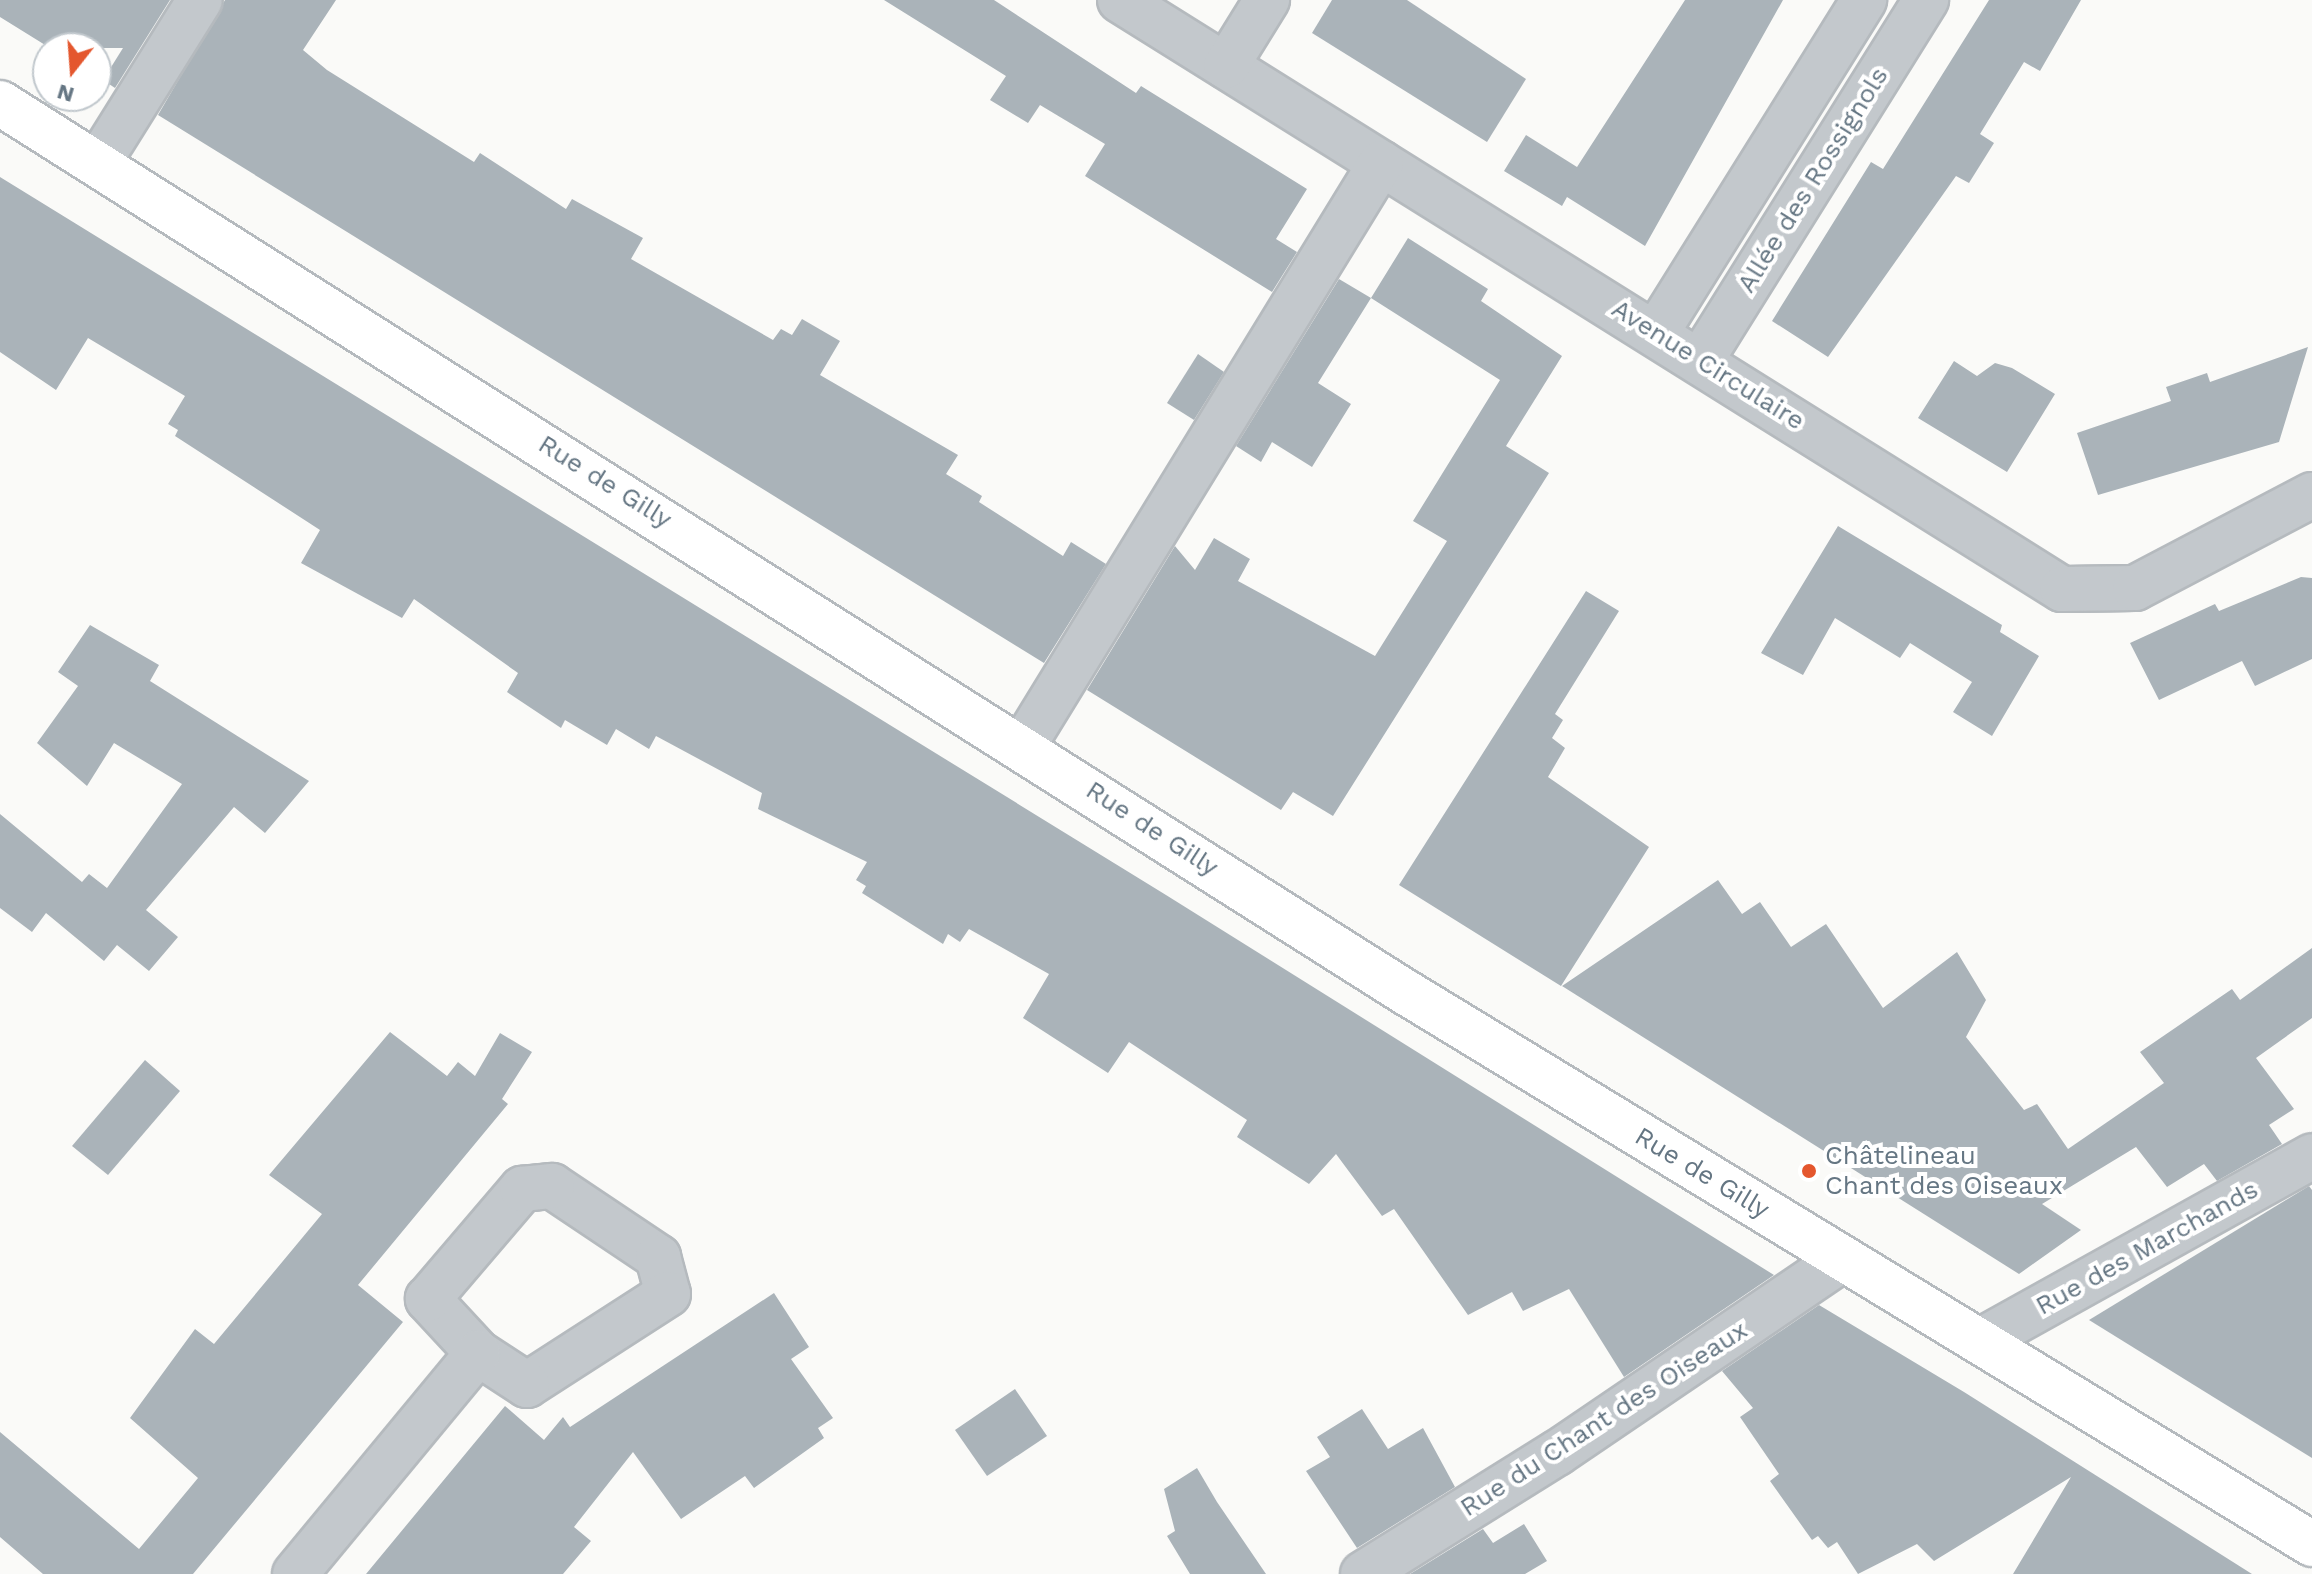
<!DOCTYPE html>
<html>
<head>
<meta charset="utf-8">
<style>
  body { margin:0 }
  #map { position:relative; width:2312px; height:1574px; overflow:hidden; background:#fafaf8; font-family:"Work Sans",sans-serif }
  div>[style] { position:absolute }
  .building>* { inset:0; background:#aab3b9 }
  .roads { filter:drop-shadow(2px 0 #b5babe) drop-shadow(-2px 0 #b5babe) drop-shadow(0 2px #b5babe) drop-shadow(0 -2px #b5babe) }
  .minor>* { height:44px; margin:-22px; padding:0 22px; transform-origin:22px; border-radius:22px; background:#c3c8cc }
  .primary>* { height:44px; margin:-22px; padding:0 22px; transform-origin:22px; border-radius:22px; background:#fff }
  .dots>* { width:22px; height:22px; translate:-50% -50%; box-sizing:border-box; border:4px solid #fff; border-radius:50% }
  span { translate:-50% -50%; white-space:nowrap; text-align:center; line-height:1.15; -webkit-text-stroke:8px #fff; paint-order:stroke }
  .street-label { font-size:26px; color:#657683 }
  .poi-label { font-size:26px; color:#657683 }
  .left { translate:0 -50%; text-align:left }
  .north { position:absolute; left:32px; top:32px; width:80px; height:80px; box-sizing:border-box; background:#fff; border:2px solid #c1c8cd; border-radius:50%; rotate:197deg; font-size:22px; font-weight:700; line-height:32px; text-align:center; color:#657683 }
  .north::after { content:''; display:block; margin:auto; width:28px; height:36px; background:#e4572e; clip-path:polygon(50% 0,100% 100%,50% 72%,0 100%) }
</style>
</head>
<body>
<div id="map">
  <div class="building">
    <div style="clip-path:polygon(0 0,170px 0,115px 88px,103px 80px,123px 48px,50px 48px,0 17px)"></div>
    <div style="clip-path:polygon(225px 0,336px 0,303px 50px,327px 70px,474px 162px,480px 153px,566px 209px,572px 199px,643px 238px,631px 259px,773px 340px,781px 329px,792px 335px,802px 319px,840px 341px,820px 375px,958px 455px,946px 474px,982px 496px,979px 502px,1063px 556px,1071px 542px,1106px 564px,1044px 663px,158px 115px)"></div>
    <div style="clip-path:polygon(884px 0,994px 0,1136px 93px,1141px 86px,1307px 189px,1276px 239px,1297px 252px,1272px 292px,1085px 176px,1105px 144px,1040px 105px,1028px 123px,990px 100px,1006px 76px)"></div>
    <div style="clip-path:polygon(1332px 0,1407px 0,1526px 79px,1487px 142px,1312px 33px)"></div>
    <div style="clip-path:polygon(1685px 0,1783px 0,1645px 246px,1567px 197px,1562px 206px,1504px 171px,1526px 135px,1577px 167px)"></div>
    <div style="clip-path:polygon(1989px 0,2081px 0,2040px 71px,2024px 62px,1980px 134px,1994px 143px,1969px 183px,1956px 176px,1828px 357px,1772px 321px,1871px 162px,1883px 169px)"></div>
    <div style="clip-path:polygon(0 177px,1166px 895px,1774px 1275px,1624px 1377px,1569px 1289px,1523px 1311px,1512px 1292px,1468px 1315px,1394px 1209px,1382px 1216px,1336px 1154px,1309px 1184px,1237px 1137px,1247px 1120px,1129px 1042px,1108px 1073px,1023px 1018px,1049px 974px,969px 929px,960px 942px,948px 934px,943px 944px,862px 893px,866px 886px,856px 880px,867px 862px,758px 809px,762px 793px,656px 736px,649px 749px,616px 729px,607px 745px,565px 720px,561px 728px,507px 692px,518px 673px,414px 599px,402px 618px,301px 563px,320px 530px,175px 436px,178px 430px,168px 424px,185px 396px,88px 338px,56px 390px,0 352px)"></div>
    <div style="clip-path:polygon(1408px 238px,1488px 289px,1481px 301px,1562px 356px,1506px 446px,1549px 473px,1333px 816px,1293px 792px,1281px 810px,1087px 690px,1175px 546px,1195px 570px,1214px 538px,1250px 559px,1238px 581px,1375px 656px,1447px 541px,1413px 521px,1500px 380px,1371px 298px)"></div>
    <div style="clip-path:polygon(1339px 279px,1371px 298px,1318px 383px,1351px 404px,1312px 467px,1272px 442px,1261px 462px,1236px 446px)"></div>
    <div style="clip-path:polygon(2308px 347px,2279px 442px,2098px 495px,2077px 433px,2171px 401px,2166px 387px,2207px 373px,2210px 382px)"></div>
    <div style="clip-path:polygon(1198px 354px,1224px 372px,1194px 420px,1167px 403px)"></div>
    <div style="clip-path:polygon(1954px 361px,1977px 376px,1995px 363px,2012px 368px,2055px 394px,2007px 472px,1918px 418px)"></div>
    <div style="clip-path:polygon(1838px 526px,2002px 625px,2000px 632px,2039px 656px,1992px 736px,1953px 712px,1972px 682px,1910px 643px,1900px 658px,1835px 618px,1803px 675px,1761px 653px)"></div>
    <div style="clip-path:polygon(2301px 577px,2312px 578px,2312px 659px,2255px 686px,2242px 661px,2159px 700px,2130px 643px,2215px 604px,2219px 611px)"></div>
    <div style="clip-path:polygon(1586px 591px,1619px 611px,1555px 714px,1563px 720px,1552px 738px,1565px 748px,1548px 777px,1649px 847px,1561px 986px,1399px 885px)"></div>
    <div style="clip-path:polygon(90px 625px,159px 665px,150px 681px,309px 781px,265px 833px,234px 807px,146px 910px,178px 937px,149px 971px,117px 945px,104px 961px,46px 913px,32px 932px,0 908px,0 814px,82px 882px,89px 874px,107px 888px,182px 784px,114px 743px,87px 786px,37px 743px,78px 686px,58px 672px)"></div>
    <div style="clip-path:polygon(1718px 880px,1742px 914px,1760px 902px,1791px 947px,1826px 924px,1883px 1008px,1957px 952px,1986px 1000px,1966px 1037px,2024px 1110px,2037px 1104px,2068px 1149px,2164px 1083px,2140px 1052px,2232px 989px,2240px 1000px,2312px 948px,2312px 1018px,2256px 1058px,2294px 1109px,2269px 1125px,2282px 1144px,2217px 1181px,2204px 1164px,2167px 1187px,2136px 1147px,2042px 1204px,2081px 1230px,2019px 1274px,1562px 986px)"></div>
    <div style="clip-path:polygon(390px 1032px,447px 1076px,458px 1062px,475px 1076px,500px 1033px,532px 1052px,502px 1099px,508px 1104px,358px 1285px,403px 1322px,193px 1574px,43px 1574px,0 1537px,0 1432px,139px 1549px,198px 1478px,130px 1418px,195px 1329px,214px 1344px,322px 1214px,269px 1175px)"></div>
    <div style="clip-path:polygon(145px 1060px,180px 1091px,108px 1175px,72px 1146px)"></div>
    <div style="clip-path:polygon(2309px 1186px,2312px 1190px,2312px 1458px,2089px 1320px)"></div>
    <div style="clip-path:polygon(774px 1293px,809px 1347px,791px 1359px,833px 1418px,818px 1428px,824px 1438px,754px 1488px,745px 1476px,681px 1519px,633px 1452px,574px 1527px,591px 1541px,563px 1574px,366px 1574px,505px 1406px,544px 1440px,563px 1417px,570px 1427px)"></div>
    <div style="clip-path:polygon(1819px 1305px,1964px 1392px,2252px 1574px,2013px 1574px,2071px 1477px,1934px 1561px,1917px 1544px,1858px 1574px,1837px 1542px,1828px 1548px,1818px 1536px,1812px 1540px,1770px 1481px,1779px 1474px,1740px 1417px,1753px 1408px,1722px 1371px)"></div>
    <div style="clip-path:polygon(1015px 1389px,1047px 1436px,987px 1476px,955px 1430px)"></div>
    <div style="clip-path:polygon(1362px 1409px,1388px 1449px,1423px 1428px,1455px 1487px,1357px 1548px,1306px 1471px,1330px 1457px,1317px 1437px)"></div>
    <div style="clip-path:polygon(1197px 1468px,1217px 1502px,1266px 1574px,1190px 1574px,1167px 1536px,1175px 1531px,1164px 1489px)"></div>
    <div style="clip-path:polygon(1524px 1524px,1547px 1561px,1525px 1574px,1410px 1574px,1483px 1529px,1493px 1543px)"></div>
  </div>
  <div class="roads">
    <div class="minor">
      <div style="left:1120px;top:0;width:1111px;rotate:32.02deg"></div>
      <div style="left:2062px;top:589px;width:73px;rotate:-0.8deg"></div>
      <div style="left:2135px;top:588px;width:200px;rotate:-27.7deg"></div>
      <div style="left:1226px;top:66px;width:78px;rotate:-58.2deg"></div>
      <div style="left:98px;top:163px;width:192px;rotate:-58deg"></div>
      <div style="left:1656px;top:333px;width:393px;rotate:-58deg"></div>
      <div style="left:1701px;top:360px;width:425px;rotate:-58deg"></div>
      <div style="left:1023px;top:746px;width:684px;rotate:-58.45deg"></div>
      <div style="left:552px;top:1186px;width:128px;rotate:33.8deg"></div>
      <div style="left:658px;top:1257px;width:38px;rotate:75deg"></div>
      <div style="left:668px;top:1294px;width:168px;rotate:147.2deg"></div>
      <div style="left:527px;top:1385px;width:59px;rotate:-146.9deg"></div>
      <div style="left:478px;top:1353px;width:74px;rotate:-132.8deg"></div>
      <div style="left:428px;top:1299px;width:145px;rotate:-49.5deg"></div>
      <div style="left:522px;top:1189px;width:30px;rotate:-6deg"></div>
      <div style="left:1982px;top:1340px;width:378px;rotate:-29.1deg"></div>
      <div style="left:295px;top:1574px;width:287px;rotate:-50.4deg"></div>
      <div style="left:1363px;top:1574px;width:229px;rotate:-32deg"></div>
      <div style="left:1557px;top:1453px;width:345px;rotate:-34.2deg"></div>
    </div>
    <div class="primary">
      <div style="left:0;top:103px;width:1665px;rotate:32.32deg"></div>
      <div style="left:1407px;top:993px;width:1060px;rotate:31.33deg"></div>
    </div>
  </div>
  <div class="dots">
    <div style="left:1809px;top:1171px;background:#e4572e"></div>
  </div>
  <div class="street-label">
    <span style="left:1813px;top:180px;rotate:-58deg">Allée des Rossignols</span>
    <span style="left:1708px;top:365px;rotate:32deg">Avenue Circulaire</span>
    <span style="left:605px;top:482px;rotate:32deg">Rue de Gilly</span>
    <span style="left:1152px;top:829px;rotate:33deg">Rue de Gilly</span>
    <span style="left:1702px;top:1173px;rotate:31deg">Rue de Gilly</span>
    <span style="left:2147px;top:1248px;rotate:-29deg">Rue des Marchands</span>
    <span style="left:1604px;top:1419px;rotate:-33deg">Rue du Chant des Oiseaux</span>
  </div>
  <div class="poi-label">
    <span class="left" style="left:1825px;top:1171px">Châtelineau<br>Chant des Oiseaux</span>
  </div>
  <div class="north">N</div>
</div>
</body>
</html>
